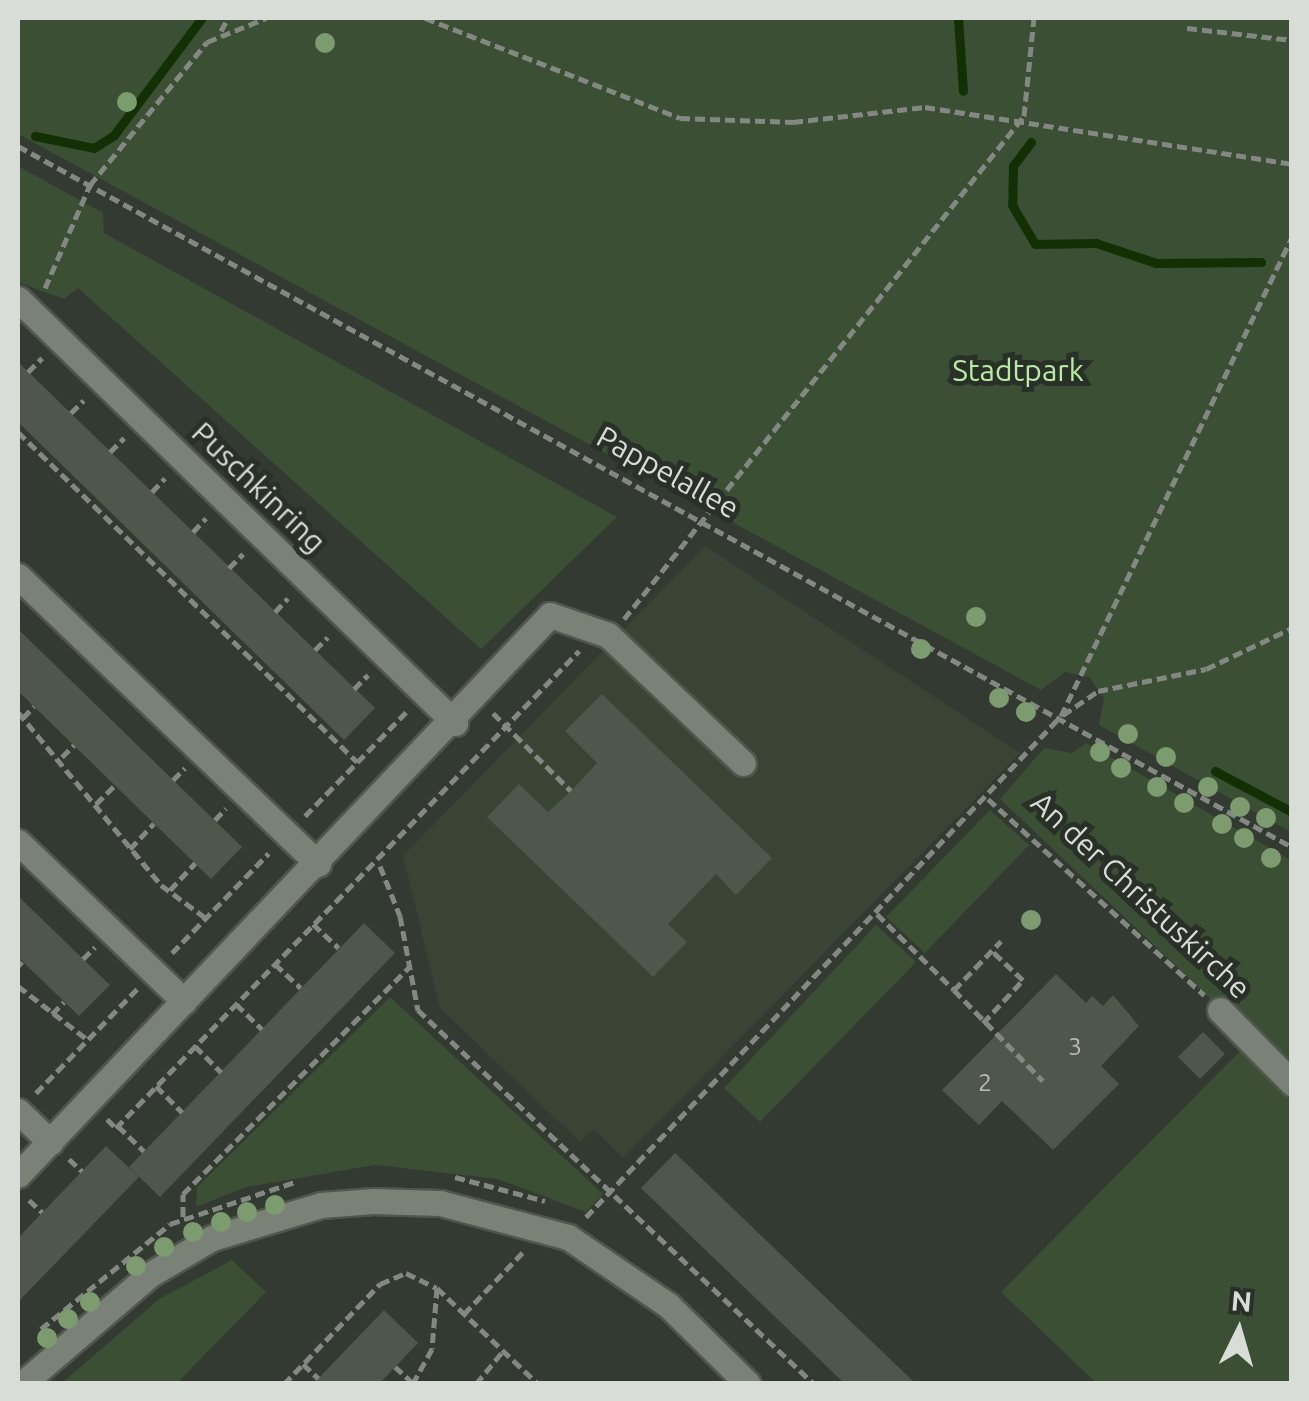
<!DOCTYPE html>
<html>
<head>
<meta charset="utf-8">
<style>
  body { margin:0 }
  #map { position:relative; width:1309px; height:1401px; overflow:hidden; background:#333a31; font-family:Ubuntu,sans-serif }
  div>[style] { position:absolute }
  .built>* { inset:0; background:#394435 }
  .green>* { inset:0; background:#3a4f33 }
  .stream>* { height:9px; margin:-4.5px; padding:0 4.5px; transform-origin:4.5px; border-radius:4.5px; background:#123003 }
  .building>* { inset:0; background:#4f564c }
  .path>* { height:5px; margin-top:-2.5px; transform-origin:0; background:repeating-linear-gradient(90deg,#838982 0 10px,transparent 0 15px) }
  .roads { filter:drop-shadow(2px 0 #50564e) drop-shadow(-2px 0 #50564e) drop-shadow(0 2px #50564e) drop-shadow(0 -2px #50564e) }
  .minor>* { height:25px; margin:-12.5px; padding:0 12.5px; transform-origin:12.5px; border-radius:12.5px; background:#7a8277 }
  .trees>* { width:20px; height:20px; margin:-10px; border-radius:50%; background:#7c9c70 }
  span { translate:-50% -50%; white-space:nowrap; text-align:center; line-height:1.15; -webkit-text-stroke:10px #293027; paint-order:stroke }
  .number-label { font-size:25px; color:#b6bbb5 }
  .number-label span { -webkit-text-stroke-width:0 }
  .park-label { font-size:30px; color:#b8eca4 }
  .street-label { font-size:30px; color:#d9ddd8 }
  .frame { position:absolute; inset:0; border:20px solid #d9ddd8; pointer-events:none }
  .north { position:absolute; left:1189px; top:1281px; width:100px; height:100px; -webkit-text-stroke:8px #293027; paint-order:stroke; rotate:5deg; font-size:28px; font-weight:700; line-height:40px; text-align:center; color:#d9ddd8 }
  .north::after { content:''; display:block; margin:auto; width:35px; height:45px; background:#d9ddd8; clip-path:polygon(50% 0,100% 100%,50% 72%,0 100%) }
</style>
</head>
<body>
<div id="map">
  <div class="built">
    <div style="clip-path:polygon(705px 546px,1020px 753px,623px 1158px,594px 1129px,580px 1142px,440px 1008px,403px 856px)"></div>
  </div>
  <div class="green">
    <div style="clip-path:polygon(18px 18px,1291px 18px,1291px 832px,1099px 725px,1104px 698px,1089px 677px,1065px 672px,1041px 690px,18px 134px)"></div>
    <div style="clip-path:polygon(18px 166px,103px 213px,104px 233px,617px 517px,481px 649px,78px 288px,64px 299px,18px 282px)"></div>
    <div style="clip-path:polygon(1086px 743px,1291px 860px,1291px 1075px,1000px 799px,1044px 748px,1072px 753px)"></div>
    <div style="clip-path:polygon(990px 810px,1029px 845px,925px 953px,886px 917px)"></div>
    <div style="clip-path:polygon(876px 925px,916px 962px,760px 1122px,724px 1088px)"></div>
    <div style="clip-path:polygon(390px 997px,603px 1194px,586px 1212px,498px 1179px,375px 1165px,246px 1187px,196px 1207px,197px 1187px)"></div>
    <div style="clip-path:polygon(1247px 1044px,1291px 1091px,1291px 1383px,1096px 1383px,1001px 1292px)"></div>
    <div style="clip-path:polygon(232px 1260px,266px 1292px,177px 1383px,62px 1383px,159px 1299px)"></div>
  </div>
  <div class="stream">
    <div style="left:958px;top:18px;width:73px;rotate:86.1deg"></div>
    <div style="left:35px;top:136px;width:60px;rotate:11.5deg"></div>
    <div style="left:94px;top:148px;width:24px;rotate:-33deg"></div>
    <div style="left:114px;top:135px;width:146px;rotate:-53.1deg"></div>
    <div style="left:1031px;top:142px;width:30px;rotate:127deg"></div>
    <div style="left:1013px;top:166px;width:39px;rotate:91deg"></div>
    <div style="left:1012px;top:205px;width:45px;rotate:59.5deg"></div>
    <div style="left:1035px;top:244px;width:61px;rotate:-0.9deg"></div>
    <div style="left:1096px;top:243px;width:63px;rotate:18.4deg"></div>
    <div style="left:1156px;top:263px;width:105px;rotate:-0.5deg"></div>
    <div style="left:1215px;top:771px;width:87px;rotate:28deg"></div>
  </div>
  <div class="building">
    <div style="clip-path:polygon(18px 362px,375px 708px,344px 740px,18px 422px)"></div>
    <div style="clip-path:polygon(18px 629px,242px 847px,211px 879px,18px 691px)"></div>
    <div style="clip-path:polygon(602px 694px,772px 858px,736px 895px,716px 874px,668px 924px,687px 942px,653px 977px,487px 817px,519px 784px,548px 812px,571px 791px,597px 763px,565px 731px)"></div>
    <div style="clip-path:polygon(18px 896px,110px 985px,79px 1016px,18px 957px)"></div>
    <div style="clip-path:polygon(364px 923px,395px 953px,160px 1197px,129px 1167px)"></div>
    <div style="clip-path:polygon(1056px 974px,1086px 1003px,1092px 996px,1103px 1006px,1113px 995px,1139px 1026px,1101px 1066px,1119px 1084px,1053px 1150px,1002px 1101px,979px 1125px,942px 1090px)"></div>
    <div style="clip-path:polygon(1203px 1032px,1225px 1054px,1200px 1079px,1178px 1057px)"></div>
    <div style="clip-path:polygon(106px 1146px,139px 1177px,18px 1302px,18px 1238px)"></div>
    <div style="clip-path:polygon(675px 1153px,916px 1384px,845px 1384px,669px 1215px,641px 1188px)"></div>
    <div style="clip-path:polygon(384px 1310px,418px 1343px,379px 1384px,313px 1384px)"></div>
  </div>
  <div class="path">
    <div style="left:425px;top:18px;width:274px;rotate:21.4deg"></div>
    <div style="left:680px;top:118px;width:113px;rotate:2deg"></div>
    <div style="left:793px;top:122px;width:133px;rotate:-6.5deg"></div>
    <div style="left:925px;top:107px;width:371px;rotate:8.8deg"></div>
    <div style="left:1187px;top:28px;width:106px;rotate:6.5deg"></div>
    <div style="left:221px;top:31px;width:15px;rotate:-62deg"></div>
    <div style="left:18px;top:146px;width:1454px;rotate:28.82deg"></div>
    <div style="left:45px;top:288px;width:112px;rotate:-66.4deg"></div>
    <div style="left:90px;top:185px;width:185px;rotate:-50.7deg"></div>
    <div style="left:207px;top:42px;width:64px;rotate:-22.1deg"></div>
    <div style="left:28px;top:372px;width:20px;rotate:-45deg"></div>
    <div style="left:71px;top:413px;width:18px;rotate:-45deg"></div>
    <div style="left:18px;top:432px;width:473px;rotate:44.2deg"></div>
    <div style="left:110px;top:452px;width:20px;rotate:-45deg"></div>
    <div style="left:152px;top:492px;width:19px;rotate:-47deg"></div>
    <div style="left:193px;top:532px;width:19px;rotate:-47deg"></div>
    <div style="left:229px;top:568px;width:20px;rotate:-45deg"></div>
    <div style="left:275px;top:612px;width:19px;rotate:-47deg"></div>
    <div style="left:624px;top:619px;width:643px;rotate:-51.51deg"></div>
    <div style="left:1024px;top:116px;width:99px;rotate:-84.2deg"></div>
    <div style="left:315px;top:650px;width:18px;rotate:-45deg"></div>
    <div style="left:354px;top:689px;width:20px;rotate:-45deg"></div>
    <div style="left:18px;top:712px;width:224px;rotate:50.4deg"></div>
    <div style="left:161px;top:885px;width:56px;rotate:36.3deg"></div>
    <div style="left:493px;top:713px;width:110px;rotate:45deg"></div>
    <div style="left:1063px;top:715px;width:42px;rotate:-34.4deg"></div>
    <div style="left:1098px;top:691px;width:110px;rotate:-11.5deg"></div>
    <div style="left:1206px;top:669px;width:95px;rotate:-25.5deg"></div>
    <div style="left:23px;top:718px;width:16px;rotate:-47deg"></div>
    <div style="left:62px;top:757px;width:17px;rotate:-45deg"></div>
    <div style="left:173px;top:780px;width:17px;rotate:-45deg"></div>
    <div style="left:988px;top:799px;width:292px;rotate:42.2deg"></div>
    <div style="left:96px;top:804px;width:27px;rotate:-45deg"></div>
    <div style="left:305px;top:816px;width:149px;rotate:-45.8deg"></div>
    <div style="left:215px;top:820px;width:16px;rotate:-47deg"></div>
    <div style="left:130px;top:849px;width:35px;rotate:-47deg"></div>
    <div style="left:380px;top:866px;width:54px;rotate:68.2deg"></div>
    <div style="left:400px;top:916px;width:96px;rotate:79.2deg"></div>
    <div style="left:418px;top:1010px;width:545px;rotate:43.36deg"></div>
    <div style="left:170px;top:890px;width:37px;rotate:-47deg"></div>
    <div style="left:877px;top:914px;width:108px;rotate:44.6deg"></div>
    <div style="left:954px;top:990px;width:68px;rotate:-46.2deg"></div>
    <div style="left:313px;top:924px;width:35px;rotate:43deg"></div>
    <div style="left:172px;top:953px;width:139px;rotate:-45.9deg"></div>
    <div style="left:83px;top:959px;width:17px;rotate:-45deg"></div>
    <div style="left:275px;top:964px;width:35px;rotate:43deg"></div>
    <div style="left:18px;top:966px;width:6px;rotate:-45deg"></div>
    <div style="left:18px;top:986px;width:88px;rotate:37.6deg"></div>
    <div style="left:954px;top:990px;width:127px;rotate:45.6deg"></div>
    <div style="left:236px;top:1004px;width:36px;rotate:44deg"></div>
    <div style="left:52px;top:1014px;width:17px;rotate:-45deg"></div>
    <div style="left:983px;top:1023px;width:59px;rotate:-47.1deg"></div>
    <div style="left:1023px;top:980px;width:44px;rotate:-136.8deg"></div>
    <div style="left:195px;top:1046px;width:37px;rotate:45deg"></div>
    <div style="left:156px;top:1086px;width:37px;rotate:45deg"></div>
    <div style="left:36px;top:1093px;width:145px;rotate:-45.8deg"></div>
    <div style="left:107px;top:1119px;width:13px;rotate:45deg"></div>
    <div style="left:116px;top:1128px;width:665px;rotate:-45.85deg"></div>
    <div style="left:118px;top:1126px;width:36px;rotate:44deg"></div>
    <div style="left:69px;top:1159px;width:18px;rotate:43deg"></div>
    <div style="left:455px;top:1177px;width:93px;rotate:14.9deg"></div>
    <div style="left:29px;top:1200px;width:18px;rotate:43deg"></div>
    <div style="left:183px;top:1217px;width:23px;rotate:-90deg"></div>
    <div style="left:183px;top:1194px;width:322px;rotate:-45.1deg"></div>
    <div style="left:586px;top:1217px;width:690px;rotate:-46.53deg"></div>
    <div style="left:1061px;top:716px;width:532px;rotate:-64.25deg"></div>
    <div style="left:437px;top:1288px;width:139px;rotate:43.5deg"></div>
    <div style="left:464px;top:1314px;width:87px;rotate:-46.4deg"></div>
    <div style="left:41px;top:1329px;width:166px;rotate:-39.1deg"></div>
    <div style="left:170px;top:1224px;width:132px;rotate:-18.6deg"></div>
    <div style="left:303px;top:1364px;width:21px;rotate:43deg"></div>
    <div style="left:284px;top:1384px;width:139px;rotate:-46.2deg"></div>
    <div style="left:380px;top:1284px;width:28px;rotate:-23deg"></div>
    <div style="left:406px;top:1273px;width:34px;rotate:26deg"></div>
    <div style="left:437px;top:1288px;width:61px;rotate:94.7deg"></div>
    <div style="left:432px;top:1349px;width:39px;rotate:119deg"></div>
    <div style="left:413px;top:1383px;width:24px;rotate:-138deg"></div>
    <div style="left:476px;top:1384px;width:43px;rotate:-50.7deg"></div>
  </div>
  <div class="roads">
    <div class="minor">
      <div style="left:18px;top:299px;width:609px;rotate:44.13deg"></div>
      <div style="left:18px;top:576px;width:416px;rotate:43.8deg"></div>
      <div style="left:18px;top:842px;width:230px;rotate:43.8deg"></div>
      <div style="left:1220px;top:1010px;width:103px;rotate:45.4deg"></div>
      <div style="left:18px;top:1111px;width:45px;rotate:44.1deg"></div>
      <div style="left:18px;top:1175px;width:772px;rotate:-46.47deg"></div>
      <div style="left:550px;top:615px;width:61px;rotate:19deg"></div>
      <div style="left:608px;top:635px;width:186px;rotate:43.5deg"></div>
      <div style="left:22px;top:1384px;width:167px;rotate:-40.6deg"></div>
      <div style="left:149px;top:1275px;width:73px;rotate:-30.4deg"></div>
      <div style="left:212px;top:1238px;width:114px;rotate:-16.8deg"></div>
      <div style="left:321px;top:1205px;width:52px;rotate:-4.4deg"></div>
      <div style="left:373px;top:1201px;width:67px;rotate:1.7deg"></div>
      <div style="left:440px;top:1203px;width:132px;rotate:14.9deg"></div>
      <div style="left:568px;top:1237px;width:121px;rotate:34.2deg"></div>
      <div style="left:668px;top:1305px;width:112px;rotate:44.6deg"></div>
    </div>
  </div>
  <div class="trees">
    <div style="left:325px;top:43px"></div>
    <div style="left:127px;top:102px"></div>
    <div style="left:976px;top:617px"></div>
    <div style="left:921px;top:649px"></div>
    <div style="left:999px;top:698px"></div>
    <div style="left:1026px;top:712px"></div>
    <div style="left:1128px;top:734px"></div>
    <div style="left:1100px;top:752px"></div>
    <div style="left:1166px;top:757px"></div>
    <div style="left:1121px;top:768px"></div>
    <div style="left:1157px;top:787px"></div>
    <div style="left:1208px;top:787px"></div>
    <div style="left:1184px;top:803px"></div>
    <div style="left:1240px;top:807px"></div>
    <div style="left:1266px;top:818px"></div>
    <div style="left:1222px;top:824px"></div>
    <div style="left:1244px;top:838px"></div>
    <div style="left:1271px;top:858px"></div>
    <div style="left:1031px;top:920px"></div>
    <div style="left:275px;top:1205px"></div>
    <div style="left:247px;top:1212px"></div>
    <div style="left:221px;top:1222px"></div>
    <div style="left:193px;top:1232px"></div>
    <div style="left:164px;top:1247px"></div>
    <div style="left:136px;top:1266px"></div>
    <div style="left:90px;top:1302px"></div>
    <div style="left:68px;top:1319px"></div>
    <div style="left:47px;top:1338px"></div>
  </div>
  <div class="number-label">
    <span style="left:1075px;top:1046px">3</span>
    <span style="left:985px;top:1082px">2</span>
  </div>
  <div class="park-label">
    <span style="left:1018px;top:370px">Stadtpark</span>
  </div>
  <div class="street-label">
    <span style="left:668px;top:472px;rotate:29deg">Pappelallee</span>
    <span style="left:259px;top:487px;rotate:44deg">Puschkinring</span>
    <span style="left:1141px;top:895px;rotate:43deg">An der Christuskirche</span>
  </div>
  <div class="frame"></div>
  <div class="north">N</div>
</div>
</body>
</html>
